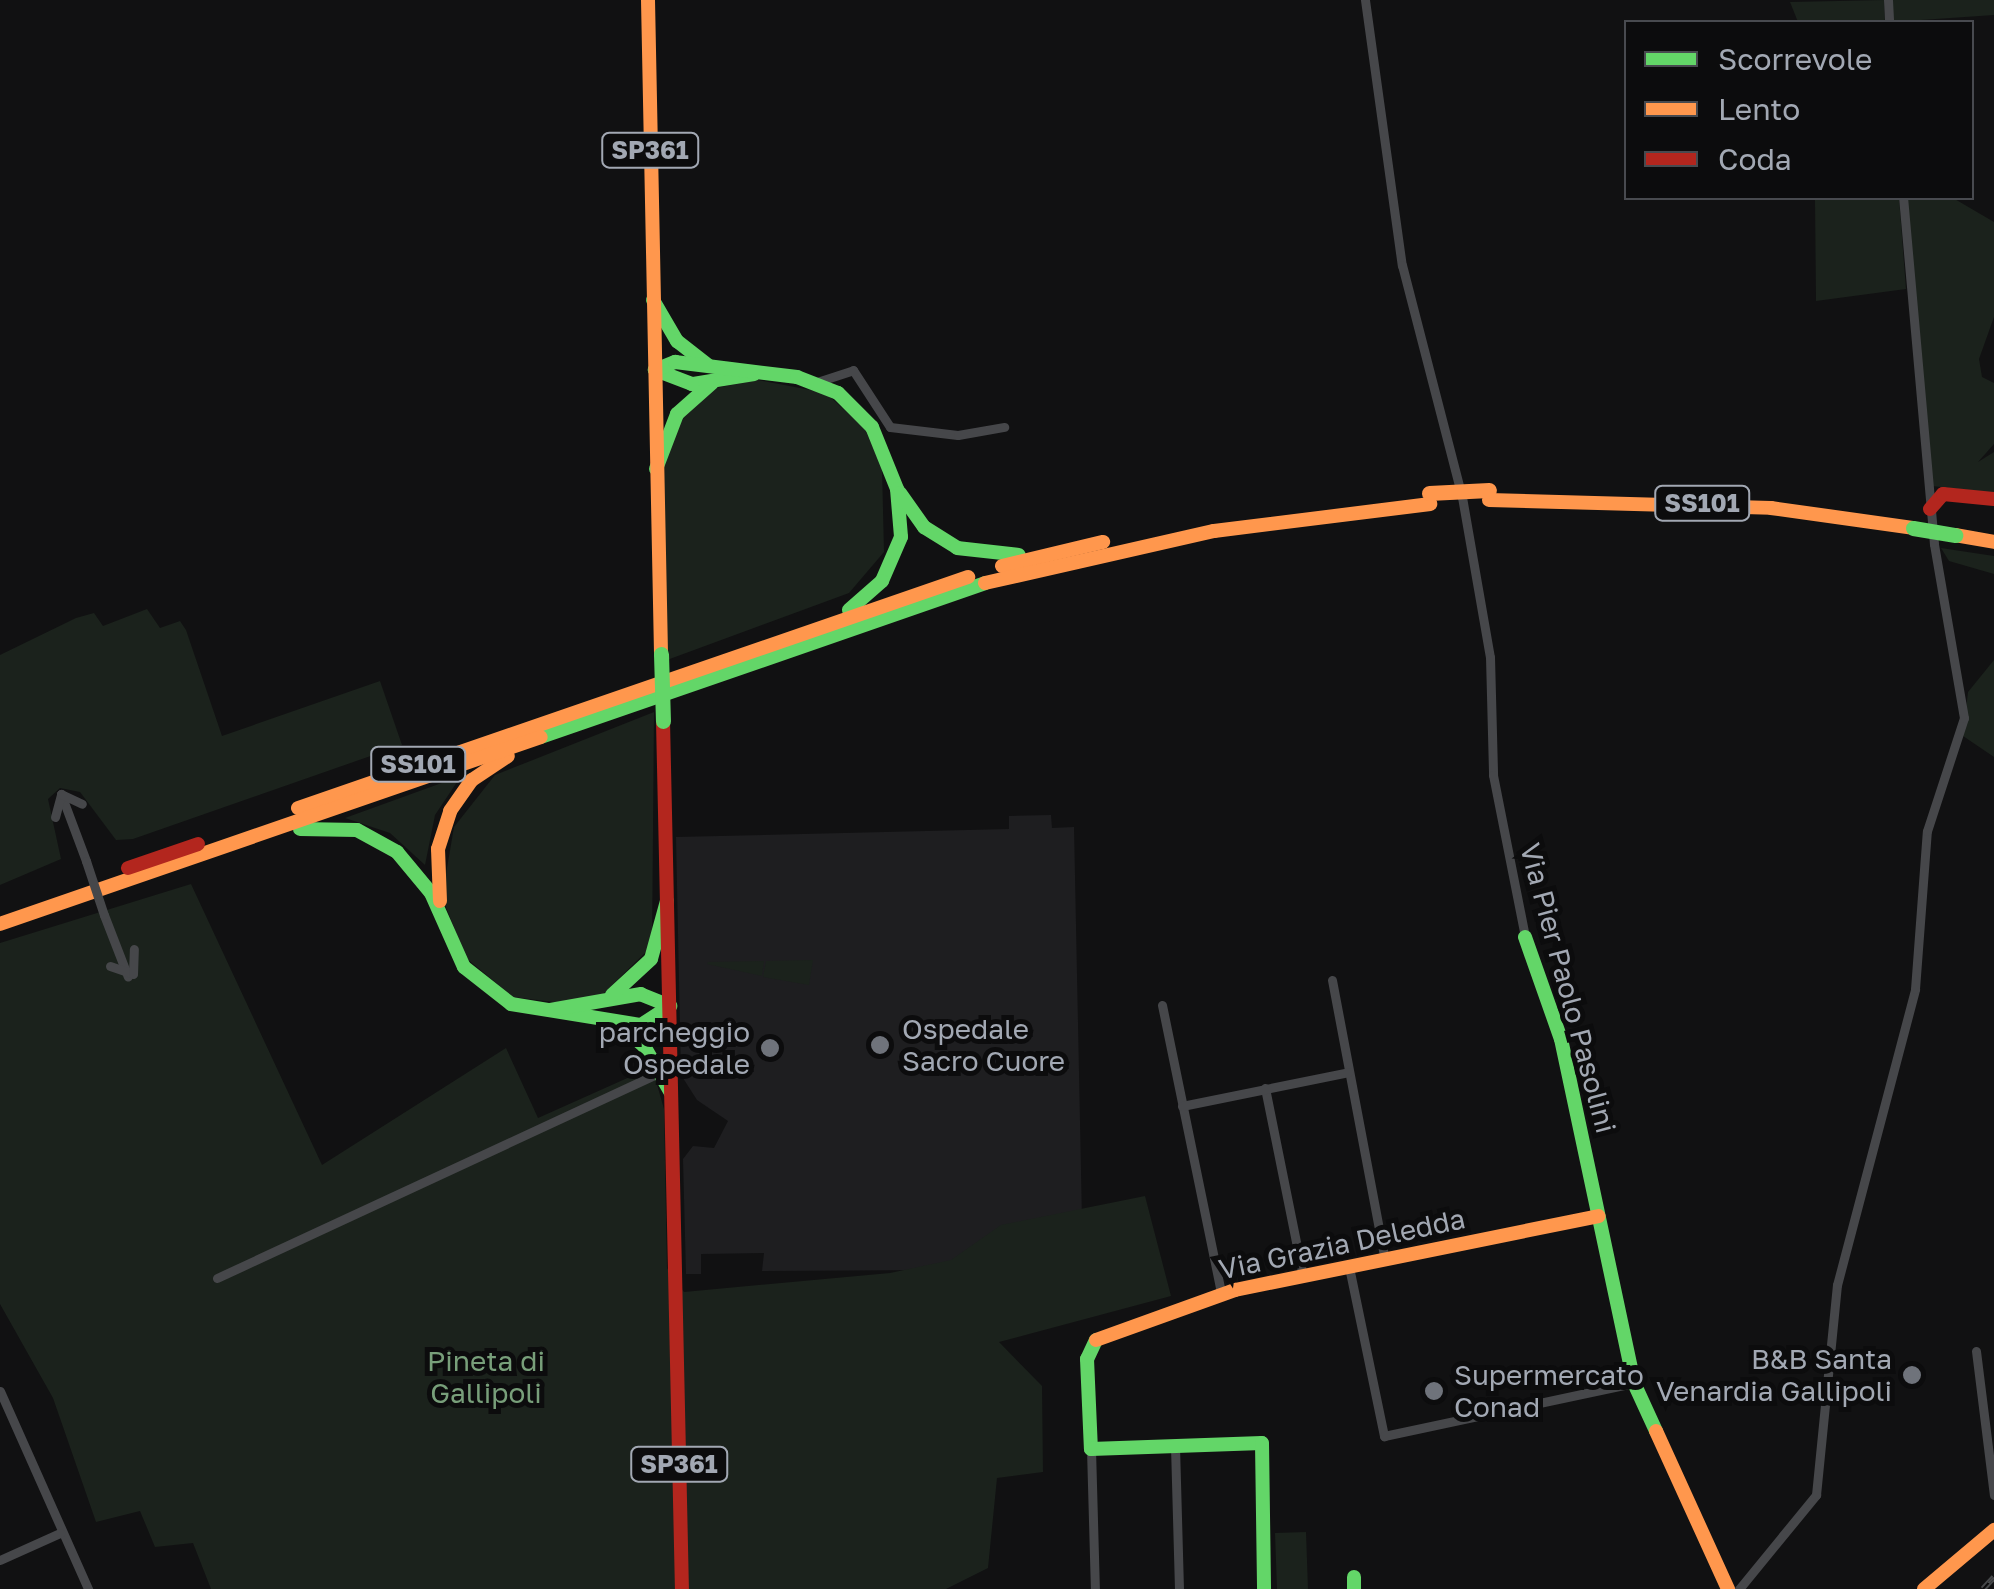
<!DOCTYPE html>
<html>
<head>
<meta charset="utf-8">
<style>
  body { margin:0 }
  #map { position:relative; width:1994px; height:1589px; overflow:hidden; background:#111112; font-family:"Golos Text",sans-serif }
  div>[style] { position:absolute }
  .built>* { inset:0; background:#1e1e20 }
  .green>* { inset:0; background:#1b221c }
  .street>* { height:9px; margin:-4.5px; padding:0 4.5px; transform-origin:4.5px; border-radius:4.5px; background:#46474a }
  .fast>* { height:14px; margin:-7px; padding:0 7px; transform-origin:7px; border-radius:7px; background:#63d668 }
  .slow>* { height:14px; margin:-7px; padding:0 7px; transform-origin:7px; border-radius:7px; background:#ff974d }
  .jam>* { height:14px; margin:-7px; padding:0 7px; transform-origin:7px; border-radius:7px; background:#b3261e }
  .rail>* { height:6px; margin-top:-3px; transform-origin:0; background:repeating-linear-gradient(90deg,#0c0c0d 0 8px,#46484a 0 16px); box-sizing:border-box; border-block:2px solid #46484a }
  .street-bridge>* { height:9px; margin:-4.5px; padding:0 4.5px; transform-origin:4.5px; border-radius:4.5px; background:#46474a }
  .fast-bridge>* { height:15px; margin:-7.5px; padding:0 7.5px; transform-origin:7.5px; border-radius:7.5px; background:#63d668 }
  .slow-bridge>* { height:15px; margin:-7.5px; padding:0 7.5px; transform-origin:7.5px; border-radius:7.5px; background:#ff974d }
  .dots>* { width:28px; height:28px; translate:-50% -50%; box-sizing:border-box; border:5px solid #0c0c0d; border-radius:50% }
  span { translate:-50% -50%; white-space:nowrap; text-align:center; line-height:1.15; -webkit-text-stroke:10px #0c0c0d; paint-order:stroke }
  .shield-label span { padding:2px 8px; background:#0c0c0d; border:2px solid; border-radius:8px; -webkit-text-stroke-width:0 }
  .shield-label { font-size:25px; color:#a2a8b3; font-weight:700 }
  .street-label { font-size:28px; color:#a2a8b3 }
  .poi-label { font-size:28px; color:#a2a8b3 }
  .left { translate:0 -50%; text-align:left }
  .right { translate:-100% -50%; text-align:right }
  .park-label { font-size:28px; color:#789f7a }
  .legend { position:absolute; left:1624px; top:20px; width:350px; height:180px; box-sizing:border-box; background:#0c0c0d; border:2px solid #484a4f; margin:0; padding:12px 18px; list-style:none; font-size:30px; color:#a2a8b3 }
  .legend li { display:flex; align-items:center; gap:20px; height:50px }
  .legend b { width:50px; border:2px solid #484a4f }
</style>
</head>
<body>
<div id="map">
  <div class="built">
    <div style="clip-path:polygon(1051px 815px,1052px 828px,1074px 827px,1083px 1269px,762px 1271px,764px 1253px,701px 1254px,701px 1274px,686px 1274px,683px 1159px,693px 1146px,714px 1148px,728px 1121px,697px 1100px,681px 1075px,676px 837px,1009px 829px,1009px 816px)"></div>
  </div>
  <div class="green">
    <div style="clip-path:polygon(1884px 0,1885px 22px,1798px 22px,1790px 2px)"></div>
    <div style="clip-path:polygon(1890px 0,1994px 0,1994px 15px,1892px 22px)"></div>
    <div style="clip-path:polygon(1815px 198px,1899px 198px,1906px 289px,1816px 301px)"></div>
    <div style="clip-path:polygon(1906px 198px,1953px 198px,1994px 222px,1994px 317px,1979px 359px,1982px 377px,1994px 383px,1994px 444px,1978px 462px,1994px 452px,1994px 493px,1932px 486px)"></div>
    <div style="clip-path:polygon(758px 380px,826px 393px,865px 429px,882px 468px,884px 552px,849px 593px,667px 660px,661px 469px,679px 418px,716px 388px)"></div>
    <div style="clip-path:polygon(1941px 548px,1994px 556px,1994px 574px,1949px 561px)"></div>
    <div style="clip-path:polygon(147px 609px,160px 628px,180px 621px,186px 630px,222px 736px,380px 681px,402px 745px,133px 839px,116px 840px,80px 792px,60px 788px,48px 799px,61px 859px,0 885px,0 655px,76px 618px,94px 613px,103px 626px)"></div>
    <div style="clip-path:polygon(1994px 660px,1994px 757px,1963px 736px,1968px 692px)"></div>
    <div style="clip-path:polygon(654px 712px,652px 946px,601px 996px,570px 1004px,513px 997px,466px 958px,442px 897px,454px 827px,495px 775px)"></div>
    <div style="clip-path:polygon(461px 776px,435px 815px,425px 865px,390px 833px,345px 818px)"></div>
    <div style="clip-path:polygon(191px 884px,322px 1165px,506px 1048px,538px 1118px,652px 1067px,664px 1109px,667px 1268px,684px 1292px,890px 1273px,951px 1260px,1001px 1225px,1145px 1196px,1171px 1296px,999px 1342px,1042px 1386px,1043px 1472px,997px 1478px,988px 1568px,946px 1589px,211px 1589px,193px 1543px,155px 1547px,140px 1511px,96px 1522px,53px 1398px,0 1304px,0 943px)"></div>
    <div style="clip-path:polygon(813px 960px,809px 985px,763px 977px,766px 961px)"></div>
    <div style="clip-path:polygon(764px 961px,762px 976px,707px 964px,708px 962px)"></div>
    <div style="clip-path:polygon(1306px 1532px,1308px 1589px,1277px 1589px,1275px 1533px)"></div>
  </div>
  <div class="street">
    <div style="left:1365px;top:0;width:268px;rotate:82.1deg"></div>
    <div style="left:1402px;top:265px;width:240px;rotate:75.5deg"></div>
    <div style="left:1462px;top:497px;width:162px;rotate:80.1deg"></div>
    <div style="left:1490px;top:657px;width:118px;rotate:88.5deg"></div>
    <div style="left:1493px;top:775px;width:165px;rotate:78.8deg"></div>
    <div style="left:1888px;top:0;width:22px;rotate:87deg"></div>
    <div style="left:817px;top:382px;width:38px;rotate:-18deg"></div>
    <div style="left:853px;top:370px;width:68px;rotate:57deg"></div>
    <div style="left:890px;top:427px;width:68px;rotate:6.7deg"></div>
    <div style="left:958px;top:435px;width:47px;rotate:-9.9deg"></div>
    <div style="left:61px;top:794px;width:72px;rotate:69.5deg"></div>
    <div style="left:55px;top:817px;width:24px;rotate:-75deg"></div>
    <div style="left:61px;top:794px;width:23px;rotate:25deg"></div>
    <div style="left:104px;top:915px;width:66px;rotate:68.8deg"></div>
    <div style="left:110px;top:966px;width:24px;rotate:19deg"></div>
    <div style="left:133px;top:974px;width:25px;rotate:-88deg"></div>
    <div style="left:1332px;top:980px;width:285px;rotate:79.3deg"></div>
    <div style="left:1162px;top:1005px;width:294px;rotate:78.4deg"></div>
    <div style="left:1265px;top:1088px;width:192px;rotate:78.6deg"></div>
    <div style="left:1182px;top:1106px;width:170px;rotate:-11.5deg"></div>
    <div style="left:1349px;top:1267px;width:173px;rotate:78.3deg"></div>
    <div style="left:1384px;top:1436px;width:256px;rotate:-12deg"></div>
    <div style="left:217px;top:1278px;width:486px;rotate:-24.9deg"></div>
    <div style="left:1976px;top:1351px;width:145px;rotate:82.9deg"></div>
    <div style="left:0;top:1391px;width:217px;rotate:66deg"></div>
    <div style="left:1175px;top:1446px;width:143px;rotate:88.4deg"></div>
    <div style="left:1091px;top:1449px;width:140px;rotate:88.4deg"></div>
    <div style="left:0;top:1560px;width:66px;rotate:-24.2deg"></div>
    <div style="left:1739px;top:1589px;width:122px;rotate:-50.7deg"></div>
    <div style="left:1816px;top:1495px;width:211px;rotate:-84.3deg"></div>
    <div style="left:1837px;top:1285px;width:306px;rotate:-75.2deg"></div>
    <div style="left:1915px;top:989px;width:158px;rotate:-85.7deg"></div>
    <div style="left:1927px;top:831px;width:119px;rotate:-71.9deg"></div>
    <div style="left:1964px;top:718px;width:177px;rotate:-99.8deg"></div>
    <div style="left:1934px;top:544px;width:347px;rotate:-95.1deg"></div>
  </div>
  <div class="fast">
    <div style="left:653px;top:300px;width:48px;rotate:59.7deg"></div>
    <div style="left:677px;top:341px;width:39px;rotate:38deg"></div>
    <div style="left:754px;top:374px;width:63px;rotate:170.8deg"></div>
    <div style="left:692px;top:384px;width:40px;rotate:-159deg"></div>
    <div style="left:655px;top:370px;width:22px;rotate:-22deg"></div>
    <div style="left:675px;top:362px;width:123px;rotate:7deg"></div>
    <div style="left:797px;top:377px;width:44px;rotate:21.3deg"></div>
    <div style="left:838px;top:393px;width:48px;rotate:45deg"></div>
    <div style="left:872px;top:427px;width:67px;rotate:68deg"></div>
    <div style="left:897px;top:489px;width:48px;rotate:85.2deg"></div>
    <div style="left:901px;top:537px;width:48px;rotate:113.4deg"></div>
    <div style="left:882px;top:581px;width:44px;rotate:138.7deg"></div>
    <div style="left:656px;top:469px;width:59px;rotate:-69.1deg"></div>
    <div style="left:677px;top:414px;width:47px;rotate:-41.5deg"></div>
    <div style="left:900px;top:493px;width:42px;rotate:54.8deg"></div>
    <div style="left:924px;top:527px;width:39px;rotate:32deg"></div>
    <div style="left:957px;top:548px;width:62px;rotate:6.4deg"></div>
    <div style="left:541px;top:737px;width:470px;rotate:-19.1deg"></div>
    <div style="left:300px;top:829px;width:57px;rotate:1deg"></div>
    <div style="left:357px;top:830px;width:46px;rotate:28.8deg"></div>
    <div style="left:397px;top:852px;width:53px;rotate:50.3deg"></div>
    <div style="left:431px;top:893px;width:81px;rotate:66deg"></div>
    <div style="left:464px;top:967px;width:60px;rotate:38.2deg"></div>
    <div style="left:511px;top:1004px;width:132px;rotate:9.2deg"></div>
    <div style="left:641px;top:1025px;width:35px;rotate:-33deg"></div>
    <div style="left:670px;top:1006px;width:31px;rotate:-158deg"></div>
    <div style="left:641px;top:994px;width:92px;rotate:170deg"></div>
    <div style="left:1525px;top:937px;width:108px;rotate:70.6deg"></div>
    <div style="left:1561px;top:1039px;width:352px;rotate:78deg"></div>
    <div style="left:1634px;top:1383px;width:53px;rotate:65.4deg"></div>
    <div style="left:612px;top:995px;width:53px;rotate:-42.7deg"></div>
    <div style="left:651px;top:959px;width:60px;rotate:-74.6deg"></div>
    <div style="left:619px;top:1025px;width:33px;rotate:40deg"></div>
    <div style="left:644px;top:1046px;width:54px;rotate:60.1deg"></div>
    <div style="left:1096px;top:1340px;width:21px;rotate:115deg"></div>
    <div style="left:1087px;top:1359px;width:90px;rotate:87.5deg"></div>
    <div style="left:1091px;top:1449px;width:171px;rotate:-2deg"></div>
    <div style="left:1262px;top:1443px;width:146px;rotate:89.2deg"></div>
    <div style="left:1354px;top:1577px;width:12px;rotate:90deg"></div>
  </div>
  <div class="slow">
    <div style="left:648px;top:0;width:654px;rotate:88.86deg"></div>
    <div style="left:1489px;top:500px;width:282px;rotate:1.6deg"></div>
    <div style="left:1771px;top:508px;width:143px;rotate:8deg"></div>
    <div style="left:1955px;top:535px;width:40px;rotate:10deg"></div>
    <div style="left:1002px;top:566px;width:104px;rotate:-13.4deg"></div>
    <div style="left:985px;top:583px;width:235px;rotate:-12.8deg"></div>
    <div style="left:1214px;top:531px;width:218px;rotate:-7.1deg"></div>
    <div style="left:298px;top:808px;width:709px;rotate:-19.02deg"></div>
    <div style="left:440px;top:901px;width:52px;rotate:-92.2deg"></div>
    <div style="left:438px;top:849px;width:40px;rotate:-72deg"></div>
    <div style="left:450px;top:811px;width:38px;rotate:-55deg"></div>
    <div style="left:472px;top:780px;width:43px;rotate:-33.7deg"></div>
    <div style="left:0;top:924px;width:572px;rotate:-19.07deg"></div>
    <div style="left:1096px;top:1340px;width:148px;rotate:-19.8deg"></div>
    <div style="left:1235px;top:1290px;width:371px;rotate:-11.5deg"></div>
    <div style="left:1656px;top:1431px;width:174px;rotate:65.5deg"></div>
    <div style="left:1924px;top:1589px;width:92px;rotate:-40.1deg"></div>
  </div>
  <div class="jam">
    <div style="left:1930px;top:509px;width:20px;rotate:-49deg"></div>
    <div style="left:1943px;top:494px;width:51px;rotate:5.6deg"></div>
    <div style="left:663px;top:721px;width:868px;rotate:88.75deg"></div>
    <div style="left:128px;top:868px;width:74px;rotate:-18.9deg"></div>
  </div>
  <div class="rail">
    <div style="left:1983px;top:1589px;width:16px;rotate:-47deg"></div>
  </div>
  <div class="street-bridge">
    <div style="left:86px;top:861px;width:57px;rotate:71.6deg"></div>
  </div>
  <div class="fast-bridge">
    <div style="left:1913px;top:528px;width:43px;rotate:9.5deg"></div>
    <div style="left:661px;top:654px;width:67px;rotate:88.3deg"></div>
  </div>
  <div class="slow-bridge">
    <div style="left:1429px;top:493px;width:60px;rotate:-2.9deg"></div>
  </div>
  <div class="dots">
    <div style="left:880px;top:1045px;background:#6f737b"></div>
    <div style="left:770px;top:1048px;background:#6f737b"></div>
    <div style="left:1912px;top:1375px;background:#6f737b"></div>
    <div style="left:1434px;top:1391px;background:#6f737b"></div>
  </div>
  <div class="shield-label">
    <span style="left:650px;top:150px">SP361</span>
    <span style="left:1702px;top:503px">SS101</span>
    <span style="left:418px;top:764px">SS101</span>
    <span style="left:679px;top:1464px">SP361</span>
  </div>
  <div class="street-label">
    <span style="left:1568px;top:988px;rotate:75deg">Via Pier Paolo Pasolini</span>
    <span style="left:1342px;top:1244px;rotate:-12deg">Via Grazia Deledda</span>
  </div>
  <div class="poi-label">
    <span class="left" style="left:902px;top:1045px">Ospedale<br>Sacro Cuore</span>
    <span class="right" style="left:750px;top:1048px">parcheggio<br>Ospedale</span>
    <span class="right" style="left:1892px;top:1375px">B&amp;B Santa<br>Venardia Gallipoli</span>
    <span class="left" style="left:1454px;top:1391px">Supermercato<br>Conad</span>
  </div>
  <div class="park-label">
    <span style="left:486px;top:1377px">Pineta di<br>Gallipoli</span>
  </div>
  <ul class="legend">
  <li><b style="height:12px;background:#63d668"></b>Scorrevole</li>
  <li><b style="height:12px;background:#ff974d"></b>Lento</li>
  <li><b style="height:12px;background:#b3261e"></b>Coda</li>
  </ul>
</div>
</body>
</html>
